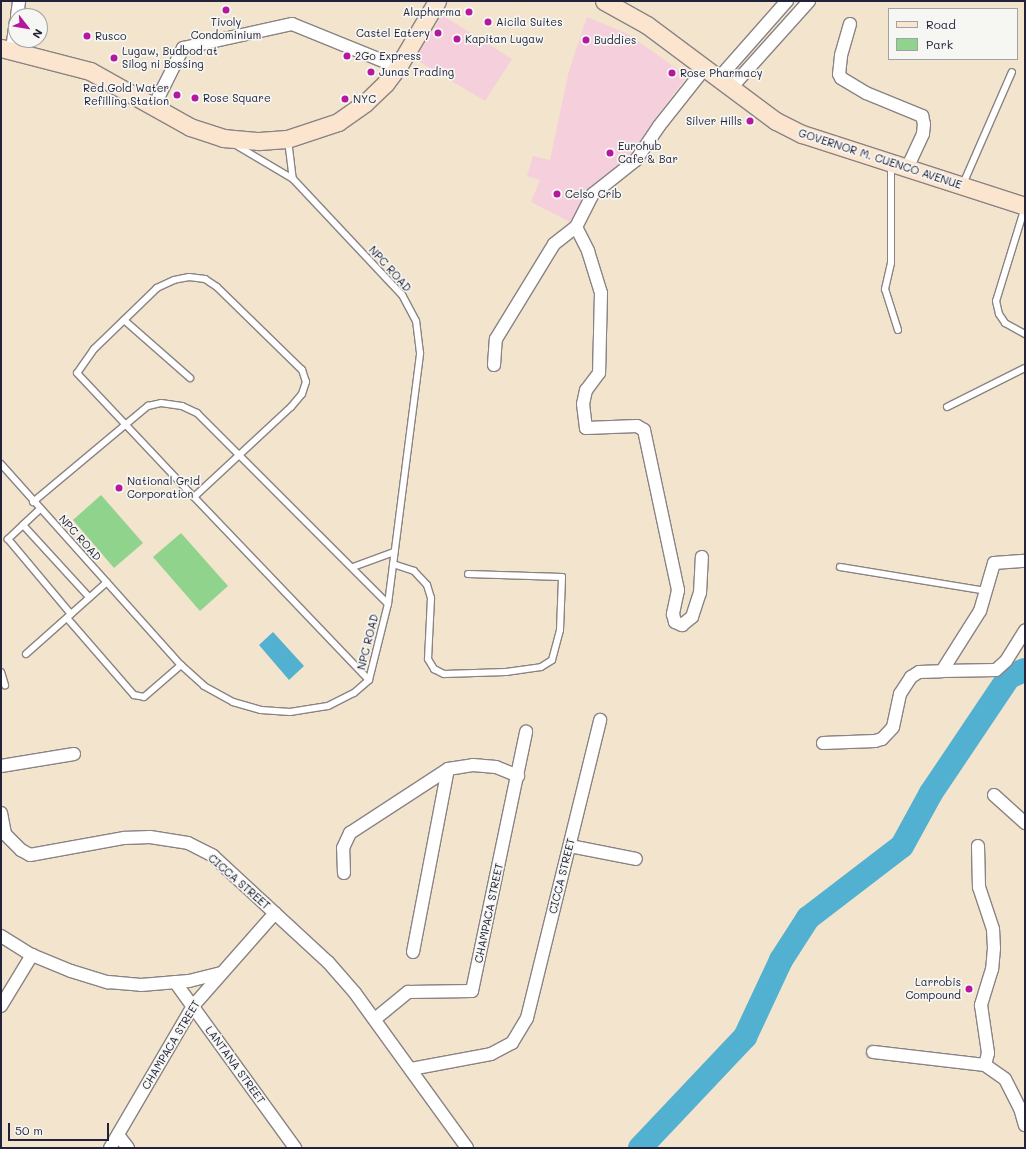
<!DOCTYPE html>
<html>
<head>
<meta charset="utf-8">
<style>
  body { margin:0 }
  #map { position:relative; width:1026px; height:1149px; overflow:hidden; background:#f2e4cd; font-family:Mali,sans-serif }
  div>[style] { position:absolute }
  .built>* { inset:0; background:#f5cfdb }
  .green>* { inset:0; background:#8fd38c }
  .water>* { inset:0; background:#52b0d0 }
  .river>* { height:24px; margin:-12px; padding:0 12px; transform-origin:12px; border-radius:12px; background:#52b0d0 }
  .roads { filter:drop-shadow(1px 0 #8a8384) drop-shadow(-1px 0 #8a8384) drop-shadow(0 1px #8a8384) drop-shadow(0 -1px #8a8384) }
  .service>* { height:6px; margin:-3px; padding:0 3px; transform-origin:3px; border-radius:3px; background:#fff }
  .minor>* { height:12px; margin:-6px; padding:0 6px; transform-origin:6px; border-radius:6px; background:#fff }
  .secondary>* { height:17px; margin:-8.5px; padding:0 8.5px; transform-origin:8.5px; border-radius:8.5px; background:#fce5cf }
  .dots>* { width:11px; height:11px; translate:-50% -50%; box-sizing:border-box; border:2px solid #f6f6f2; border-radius:50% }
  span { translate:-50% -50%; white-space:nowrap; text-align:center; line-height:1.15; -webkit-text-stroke:3.5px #f6f6f2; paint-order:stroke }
  .poi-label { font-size:11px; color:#22223b }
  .right { translate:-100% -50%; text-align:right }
  .left { translate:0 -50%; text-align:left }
  .street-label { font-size:11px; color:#22223b }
  .frame { position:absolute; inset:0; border:2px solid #22223b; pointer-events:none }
  .legend { position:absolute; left:888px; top:8px; width:130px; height:52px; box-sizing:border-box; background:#f6f6f2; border:1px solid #a1a1a9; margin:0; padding:5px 7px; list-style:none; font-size:12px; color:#22223b }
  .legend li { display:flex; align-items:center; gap:8px; height:20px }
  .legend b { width:20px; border:1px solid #a1a1a9 }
  .north { position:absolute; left:8px; top:8px; width:40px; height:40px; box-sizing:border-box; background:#f6f6f2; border:1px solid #a1a1a9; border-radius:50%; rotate:121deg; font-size:11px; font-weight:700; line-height:16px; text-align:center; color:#22223b }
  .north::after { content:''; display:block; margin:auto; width:14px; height:18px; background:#b5179e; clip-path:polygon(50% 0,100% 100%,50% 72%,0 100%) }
  .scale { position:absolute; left:8px; top:1123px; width:101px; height:18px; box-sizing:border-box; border:2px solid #22223b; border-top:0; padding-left:5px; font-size:12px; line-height:14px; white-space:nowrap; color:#22223b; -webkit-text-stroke:3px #f6f6f2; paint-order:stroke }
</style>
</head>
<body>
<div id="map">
  <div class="built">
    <div style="clip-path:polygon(442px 15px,512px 59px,485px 101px,415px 59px)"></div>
    <div style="clip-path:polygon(587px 17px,628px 34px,687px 76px,655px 119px,631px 162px,607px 179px,576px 225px,531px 202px,540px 180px,527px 176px,533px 156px,550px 160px,569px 71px)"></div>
  </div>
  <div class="green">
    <div style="clip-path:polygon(101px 495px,143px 543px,114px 568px,73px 520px)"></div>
    <div style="clip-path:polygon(181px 533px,228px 586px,200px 611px,153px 557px)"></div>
  </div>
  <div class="water">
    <div style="clip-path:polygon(273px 632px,304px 666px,289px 680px,259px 645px)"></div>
  </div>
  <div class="river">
    <div style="left:640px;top:1148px;width:153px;rotate:-46.6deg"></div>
    <div style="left:745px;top:1037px;width:85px;rotate:-64.9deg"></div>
    <div style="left:781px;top:960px;width:50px;rotate:-57.3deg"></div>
    <div style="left:808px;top:918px;width:118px;rotate:-37.5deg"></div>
    <div style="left:902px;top:846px;width:60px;rotate:-61.3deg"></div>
    <div style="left:931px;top:793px;width:140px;rotate:-56.1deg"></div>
    <div style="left:1009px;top:677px;width:17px;rotate:-24deg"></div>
  </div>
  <div class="roads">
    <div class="service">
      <div style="left:288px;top:140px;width:39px;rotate:83deg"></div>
      <div style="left:891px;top:165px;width:98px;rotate:90deg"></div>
      <div style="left:891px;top:263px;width:27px;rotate:103deg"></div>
      <div style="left:885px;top:289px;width:43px;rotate:72.4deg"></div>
      <div style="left:963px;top:184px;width:122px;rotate:-66.4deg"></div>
      <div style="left:1025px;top:207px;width:98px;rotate:107.1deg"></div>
      <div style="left:996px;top:301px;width:13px;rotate:77deg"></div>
      <div style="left:999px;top:314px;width:11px;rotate:56deg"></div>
      <div style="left:1005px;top:323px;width:23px;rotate:29deg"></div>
      <div style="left:124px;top:320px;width:88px;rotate:41.3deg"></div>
      <div style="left:947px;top:407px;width:87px;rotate:-26.6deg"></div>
      <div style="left:1px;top:464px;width:270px;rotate:48.2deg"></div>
      <div style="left:181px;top:665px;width:31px;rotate:42deg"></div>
      <div style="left:204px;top:686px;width:33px;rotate:29deg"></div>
      <div style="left:233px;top:702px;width:29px;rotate:16deg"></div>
      <div style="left:261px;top:710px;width:29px;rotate:4deg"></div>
      <div style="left:290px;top:712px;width:38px;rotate:-9deg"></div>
      <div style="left:328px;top:706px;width:29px;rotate:-27deg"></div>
      <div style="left:354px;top:693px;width:20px;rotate:-41deg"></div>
      <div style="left:369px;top:680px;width:78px;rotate:-76deg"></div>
      <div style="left:388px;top:604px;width:253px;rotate:-82.7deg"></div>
      <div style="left:420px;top:353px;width:32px;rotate:-97deg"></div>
      <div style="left:416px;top:321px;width:30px;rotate:-118deg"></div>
      <div style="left:402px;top:295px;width:159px;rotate:-133.2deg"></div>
      <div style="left:293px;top:179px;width:69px;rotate:-149.3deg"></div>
      <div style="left:194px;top:497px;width:132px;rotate:-42.9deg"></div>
      <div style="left:291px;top:407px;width:17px;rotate:-50deg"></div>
      <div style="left:302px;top:394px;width:13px;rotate:-72deg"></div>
      <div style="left:306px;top:382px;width:13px;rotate:-108deg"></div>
      <div style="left:302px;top:370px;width:119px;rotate:-135.7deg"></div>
      <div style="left:217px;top:287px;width:14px;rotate:-146deg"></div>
      <div style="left:205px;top:279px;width:16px;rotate:-173deg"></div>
      <div style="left:189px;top:277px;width:15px;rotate:169deg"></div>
      <div style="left:174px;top:280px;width:19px;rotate:155deg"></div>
      <div style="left:157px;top:288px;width:88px;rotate:135.9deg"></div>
      <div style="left:94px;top:349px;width:29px;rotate:125deg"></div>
      <div style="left:77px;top:373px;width:170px;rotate:46.7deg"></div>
      <div style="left:194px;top:497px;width:253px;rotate:46.3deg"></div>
      <div style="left:33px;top:502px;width:150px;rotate:-39.9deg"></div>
      <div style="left:148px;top:406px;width:13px;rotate:-13deg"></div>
      <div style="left:161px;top:403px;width:21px;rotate:8deg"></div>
      <div style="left:182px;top:406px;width:17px;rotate:25deg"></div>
      <div style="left:197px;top:413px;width:270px;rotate:45deg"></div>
      <div style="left:40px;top:509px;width:23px;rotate:137deg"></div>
      <div style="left:23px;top:525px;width:98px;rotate:47.5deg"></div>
      <div style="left:23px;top:525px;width:21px;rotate:137deg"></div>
      <div style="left:8px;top:539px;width:98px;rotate:50deg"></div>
      <div style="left:393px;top:564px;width:22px;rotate:18deg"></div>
      <div style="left:414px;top:571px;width:19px;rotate:47deg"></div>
      <div style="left:427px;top:585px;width:14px;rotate:73deg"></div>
      <div style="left:431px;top:598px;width:61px;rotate:92.8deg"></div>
      <div style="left:428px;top:659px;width:12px;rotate:59deg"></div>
      <div style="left:434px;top:669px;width:11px;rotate:27deg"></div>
      <div style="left:444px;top:674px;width:62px;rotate:-1.8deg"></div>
      <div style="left:506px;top:672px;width:35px;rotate:-8deg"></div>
      <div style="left:541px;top:667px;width:13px;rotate:-32deg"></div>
      <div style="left:552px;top:660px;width:31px;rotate:-75deg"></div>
      <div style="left:560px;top:630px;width:53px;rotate:-87.8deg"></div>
      <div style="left:562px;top:577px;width:94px;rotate:-178.2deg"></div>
      <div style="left:353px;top:567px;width:44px;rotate:-20.1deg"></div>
      <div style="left:840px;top:567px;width:148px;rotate:9.3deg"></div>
      <div style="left:67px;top:618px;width:102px;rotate:49deg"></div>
      <div style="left:134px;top:695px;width:10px;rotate:11deg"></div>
      <div style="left:144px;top:697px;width:49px;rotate:-40.9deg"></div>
      <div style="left:26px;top:654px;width:108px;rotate:-41.6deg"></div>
      <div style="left:1px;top:672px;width:14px;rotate:73deg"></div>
    </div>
    <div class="minor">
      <div style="left:17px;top:16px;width:15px;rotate:-82deg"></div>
      <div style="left:850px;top:24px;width:33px;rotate:106deg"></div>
      <div style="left:841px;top:56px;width:18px;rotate:96deg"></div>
      <div style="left:839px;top:74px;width:4px;rotate:63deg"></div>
      <div style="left:841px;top:78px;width:29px;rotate:31deg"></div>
      <div style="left:866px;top:93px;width:61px;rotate:22.3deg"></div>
      <div style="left:922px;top:116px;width:8px;rotate:76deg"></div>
      <div style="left:924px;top:124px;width:10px;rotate:96deg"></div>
      <div style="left:923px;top:134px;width:38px;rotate:115deg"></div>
      <div style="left:12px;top:49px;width:27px;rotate:-82deg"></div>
      <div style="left:719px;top:78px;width:103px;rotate:-48.6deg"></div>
      <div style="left:731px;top:88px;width:117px;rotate:-48.1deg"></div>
      <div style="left:154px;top:106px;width:65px;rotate:-63.4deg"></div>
      <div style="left:183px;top:48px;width:112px;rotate:-12.4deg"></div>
      <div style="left:292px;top:24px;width:114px;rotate:22.1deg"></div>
      <div style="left:576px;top:227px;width:27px;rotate:63deg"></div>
      <div style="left:588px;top:251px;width:44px;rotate:72.8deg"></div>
      <div style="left:601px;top:293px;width:80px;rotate:91.4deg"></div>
      <div style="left:599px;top:373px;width:21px;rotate:127deg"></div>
      <div style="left:586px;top:390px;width:14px;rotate:102deg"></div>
      <div style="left:583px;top:404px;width:24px;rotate:83deg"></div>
      <div style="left:586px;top:428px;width:51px;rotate:-2.2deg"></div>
      <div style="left:637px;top:426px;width:8px;rotate:30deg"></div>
      <div style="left:644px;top:430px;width:164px;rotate:78deg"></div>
      <div style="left:678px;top:590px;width:25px;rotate:102deg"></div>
      <div style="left:673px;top:614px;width:8px;rotate:76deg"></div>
      <div style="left:675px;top:622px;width:8px;rotate:23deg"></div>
      <div style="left:682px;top:625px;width:13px;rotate:-39deg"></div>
      <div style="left:692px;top:617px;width:25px;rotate:-72deg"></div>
      <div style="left:700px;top:593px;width:36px;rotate:-87deg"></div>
      <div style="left:494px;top:365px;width:26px;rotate:-86deg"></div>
      <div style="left:496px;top:339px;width:111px;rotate:-58.6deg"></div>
      <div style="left:554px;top:244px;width:28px;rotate:-38deg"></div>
      <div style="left:576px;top:227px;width:37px;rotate:-63deg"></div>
      <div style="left:593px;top:194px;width:55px;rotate:-38.3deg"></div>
      <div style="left:636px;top:160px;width:41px;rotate:-55.9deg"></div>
      <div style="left:659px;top:126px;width:74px;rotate:-51.6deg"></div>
      <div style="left:942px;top:671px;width:54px;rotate:-1.1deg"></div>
      <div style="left:996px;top:670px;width:13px;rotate:-42deg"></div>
      <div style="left:1006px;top:661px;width:36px;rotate:-58deg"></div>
      <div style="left:823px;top:743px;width:52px;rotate:-2.2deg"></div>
      <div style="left:875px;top:741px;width:7px;rotate:-16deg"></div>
      <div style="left:882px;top:739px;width:16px;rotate:-47deg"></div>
      <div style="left:893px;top:727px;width:34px;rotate:-78deg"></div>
      <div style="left:900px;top:694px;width:20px;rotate:-57deg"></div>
      <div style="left:911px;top:677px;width:9px;rotate:-32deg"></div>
      <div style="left:919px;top:672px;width:23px;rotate:-2deg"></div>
      <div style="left:942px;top:671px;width:71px;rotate:-57.7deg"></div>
      <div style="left:980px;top:611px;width:50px;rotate:-73.7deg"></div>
      <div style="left:994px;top:563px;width:31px;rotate:-4deg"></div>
      <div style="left:1px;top:766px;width:74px;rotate:-9.3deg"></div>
      <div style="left:994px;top:795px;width:42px;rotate:42.1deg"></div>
      <div style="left:1px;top:813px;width:21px;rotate:79deg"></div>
      <div style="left:5px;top:834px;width:23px;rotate:45deg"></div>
      <div style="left:21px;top:850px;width:10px;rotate:29deg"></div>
      <div style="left:30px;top:855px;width:96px;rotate:-10.3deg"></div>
      <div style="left:124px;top:838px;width:26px;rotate:-2deg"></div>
      <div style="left:150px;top:837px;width:38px;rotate:9deg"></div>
      <div style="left:188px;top:843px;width:28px;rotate:27deg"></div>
      <div style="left:213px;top:856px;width:156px;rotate:42.7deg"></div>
      <div style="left:328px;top:962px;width:41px;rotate:48.9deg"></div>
      <div style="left:355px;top:993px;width:191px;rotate:54.1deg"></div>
      <div style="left:570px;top:846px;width:67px;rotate:11.1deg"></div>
      <div style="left:978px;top:846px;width:41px;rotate:88.6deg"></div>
      <div style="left:979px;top:887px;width:44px;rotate:71.6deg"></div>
      <div style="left:993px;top:929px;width:19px;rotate:87deg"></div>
      <div style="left:994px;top:948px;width:21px;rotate:95deg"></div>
      <div style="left:992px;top:969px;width:38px;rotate:107deg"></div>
      <div style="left:981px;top:1005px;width:49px;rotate:81.7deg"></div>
      <div style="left:988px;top:1053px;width:12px;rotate:104deg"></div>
      <div style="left:985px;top:1065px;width:24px;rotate:35deg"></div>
      <div style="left:1005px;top:1079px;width:33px;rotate:63deg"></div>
      <div style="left:1020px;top:1108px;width:18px;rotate:74deg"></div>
      <div style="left:344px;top:873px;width:25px;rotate:-92deg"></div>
      <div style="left:343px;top:848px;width:17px;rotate:-65deg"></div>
      <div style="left:350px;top:833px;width:117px;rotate:-33.1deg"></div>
      <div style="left:448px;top:769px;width:25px;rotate:-9deg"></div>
      <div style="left:473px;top:765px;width:23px;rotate:5deg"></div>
      <div style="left:496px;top:767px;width:24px;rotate:22deg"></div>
      <div style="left:1px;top:936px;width:36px;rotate:32deg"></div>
      <div style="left:32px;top:955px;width:42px;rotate:22.3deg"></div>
      <div style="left:71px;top:971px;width:39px;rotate:17deg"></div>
      <div style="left:108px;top:982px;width:33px;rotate:5deg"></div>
      <div style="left:141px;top:985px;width:48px;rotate:-4.8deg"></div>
      <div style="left:189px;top:981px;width:32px;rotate:-14deg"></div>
      <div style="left:413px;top:952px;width:186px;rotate:-79.2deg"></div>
      <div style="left:175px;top:982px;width:205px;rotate:54.1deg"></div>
      <div style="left:1px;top:1006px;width:60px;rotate:-58.7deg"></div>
      <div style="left:375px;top:1019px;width:43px;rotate:-39.3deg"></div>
      <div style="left:408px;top:992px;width:64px;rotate:-0.9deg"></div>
      <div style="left:472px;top:991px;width:265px;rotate:-78.2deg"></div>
      <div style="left:873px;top:1052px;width:113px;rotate:6.6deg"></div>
      <div style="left:411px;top:1069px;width:81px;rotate:-10.6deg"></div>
      <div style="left:491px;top:1054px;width:24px;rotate:-28deg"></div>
      <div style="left:512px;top:1043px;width:29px;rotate:-59deg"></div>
      <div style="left:527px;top:1018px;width:307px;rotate:-76.2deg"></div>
      <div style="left:118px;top:1135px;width:16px;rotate:52deg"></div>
      <div style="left:110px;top:1148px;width:164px;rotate:-59.7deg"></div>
      <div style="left:193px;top:1006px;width:124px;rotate:-48.6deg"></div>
    </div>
    <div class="secondary">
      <div style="left:604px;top:1px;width:49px;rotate:29.2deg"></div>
      <div style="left:647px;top:25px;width:161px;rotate:36.7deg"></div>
      <div style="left:776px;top:121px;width:29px;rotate:27deg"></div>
      <div style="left:802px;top:134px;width:234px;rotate:17.9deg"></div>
      <div style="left:1px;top:48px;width:92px;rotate:14.5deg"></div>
      <div style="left:90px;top:71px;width:115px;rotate:29.2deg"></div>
      <div style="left:190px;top:127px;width:35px;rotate:18deg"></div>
      <div style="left:223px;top:138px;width:36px;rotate:5deg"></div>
      <div style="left:259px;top:141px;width:28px;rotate:-4deg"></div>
      <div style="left:287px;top:139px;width:54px;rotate:-18.4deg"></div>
      <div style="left:338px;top:122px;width:33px;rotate:-35deg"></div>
      <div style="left:365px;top:103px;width:28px;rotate:-44deg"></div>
      <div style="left:385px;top:84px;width:21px;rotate:-53deg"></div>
      <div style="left:398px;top:67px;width:77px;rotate:-59.4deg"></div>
    </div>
  </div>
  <div class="dots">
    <div style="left:226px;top:10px;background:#b5179e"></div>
    <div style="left:469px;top:12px;background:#b5179e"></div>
    <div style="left:488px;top:22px;background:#b5179e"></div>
    <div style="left:438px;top:33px;background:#b5179e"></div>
    <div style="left:87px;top:36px;background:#b5179e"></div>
    <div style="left:457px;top:39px;background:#b5179e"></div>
    <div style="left:586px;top:40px;background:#b5179e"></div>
    <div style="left:347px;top:56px;background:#b5179e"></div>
    <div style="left:114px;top:58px;background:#b5179e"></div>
    <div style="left:371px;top:72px;background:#b5179e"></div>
    <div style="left:672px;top:73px;background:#b5179e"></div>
    <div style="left:177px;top:95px;background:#b5179e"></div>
    <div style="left:195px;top:98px;background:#b5179e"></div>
    <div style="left:345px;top:99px;background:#b5179e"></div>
    <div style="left:750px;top:121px;background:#b5179e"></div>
    <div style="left:610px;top:153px;background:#b5179e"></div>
    <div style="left:557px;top:194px;background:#b5179e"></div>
    <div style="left:119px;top:488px;background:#b5179e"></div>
    <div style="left:969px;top:989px;background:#b5179e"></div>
  </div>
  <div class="poi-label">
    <span class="right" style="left:461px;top:12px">Alapharma</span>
    <span class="left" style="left:496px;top:22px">Aicila Suites</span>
    <span style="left:226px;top:29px">Tivoly<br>Condominium</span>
    <span class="right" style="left:430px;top:33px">Castel Eatery</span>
    <span class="left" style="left:95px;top:36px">Rusco</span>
    <span class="left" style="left:465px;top:39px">Kapitan Lugaw</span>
    <span class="left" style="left:594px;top:40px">Buddies</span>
    <span class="left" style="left:122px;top:58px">Lugaw, Budbod at<br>Silog ni Bossing</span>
    <span class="left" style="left:355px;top:56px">2Go Express</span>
    <span class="left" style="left:379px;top:72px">Junas Trading</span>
    <span class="left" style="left:680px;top:73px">Rose Pharmacy</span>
    <span class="right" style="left:169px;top:95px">Red Gold Water<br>Refilling Station</span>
    <span class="left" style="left:203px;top:98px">Rose Square</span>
    <span class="left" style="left:353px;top:99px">NYC</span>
    <span class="right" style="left:742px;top:121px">Silver Hills</span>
    <span class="left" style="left:618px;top:153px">Eurohub<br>Cafe &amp; Bar</span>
    <span class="left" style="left:565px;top:194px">Celso Crib</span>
    <span class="left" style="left:127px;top:488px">National Grid<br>Corporation</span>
    <span class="right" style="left:961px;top:989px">Larrobis<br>Compound</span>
  </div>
  <div class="street-label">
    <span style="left:880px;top:159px;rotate:18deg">GOVERNOR M. CUENCO AVENUE</span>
    <span style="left:390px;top:269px;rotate:48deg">NPC ROAD</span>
    <span style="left:80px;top:538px;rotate:48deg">NPC ROAD</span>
    <span style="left:368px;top:642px;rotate:-76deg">NPC ROAD</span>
    <span style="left:562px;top:876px;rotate:-76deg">CICCA STREET</span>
    <span style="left:239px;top:882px;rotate:41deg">CICCA STREET</span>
    <span style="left:489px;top:913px;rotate:-78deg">CHAMPACA STREET</span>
    <span style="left:171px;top:1045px;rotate:-59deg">CHAMPACA STREET</span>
    <span style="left:235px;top:1065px;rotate:54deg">LANTANA STREET</span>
  </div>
  <div class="frame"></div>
  <ul class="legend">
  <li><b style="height:5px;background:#fce5cf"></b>Road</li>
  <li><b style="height:11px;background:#8fd38c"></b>Park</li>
  </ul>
  <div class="north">N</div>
  <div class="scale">50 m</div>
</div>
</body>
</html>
